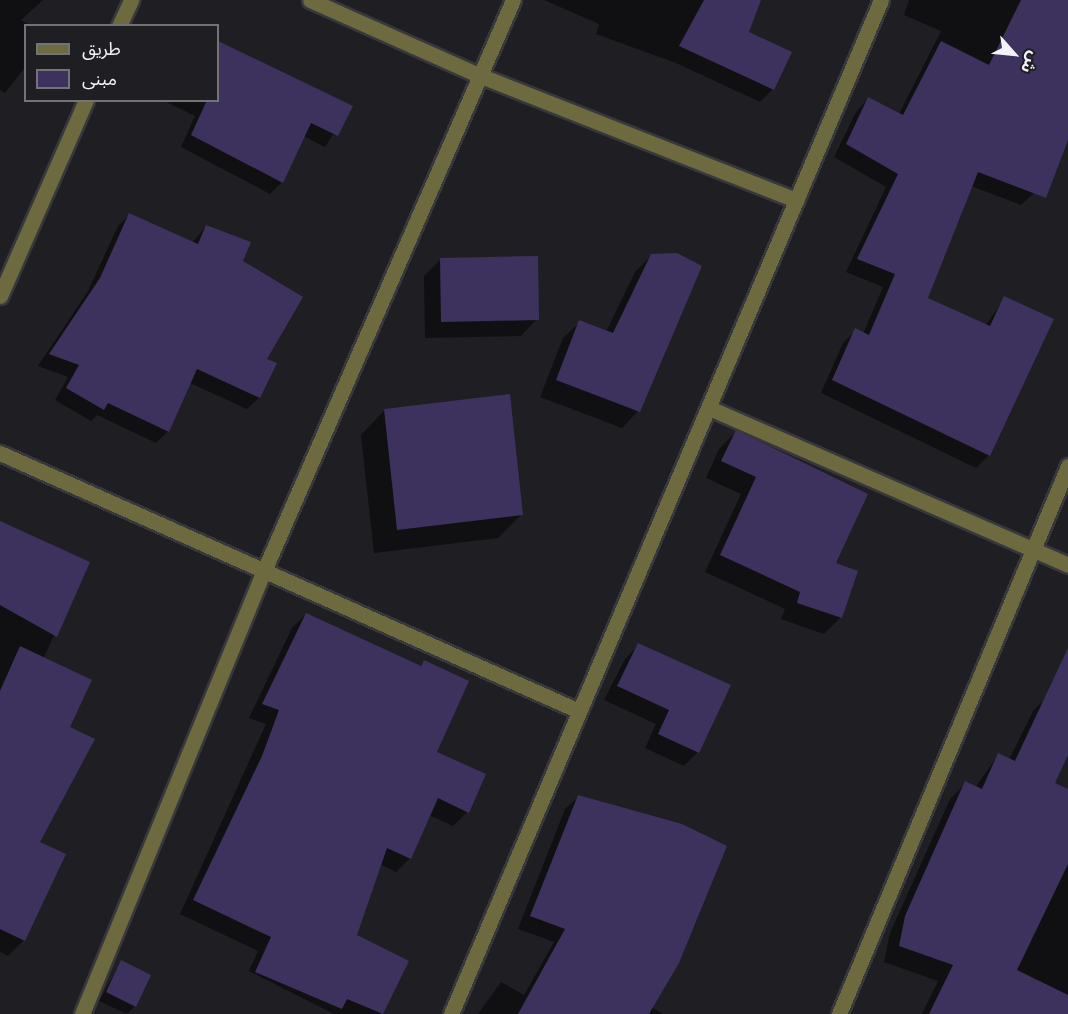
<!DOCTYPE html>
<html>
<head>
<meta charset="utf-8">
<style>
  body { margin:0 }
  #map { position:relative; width:1068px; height:1014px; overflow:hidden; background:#1e1e23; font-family:"Space Grotesk","Noto Sans Arabic",sans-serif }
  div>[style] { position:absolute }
  .shadow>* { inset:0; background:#0007 }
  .building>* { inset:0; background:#3d325e }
  .roads { filter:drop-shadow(2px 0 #38383c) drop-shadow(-2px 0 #38383c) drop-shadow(0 2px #38383c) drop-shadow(0 -2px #38383c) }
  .minor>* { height:15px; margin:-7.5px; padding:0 7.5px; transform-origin:7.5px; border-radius:7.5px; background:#6e6a40 }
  span { translate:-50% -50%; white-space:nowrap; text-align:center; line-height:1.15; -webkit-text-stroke:6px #1e1e23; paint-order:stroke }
  .legend { position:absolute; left:24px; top:24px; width:195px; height:78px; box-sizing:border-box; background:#1e1e23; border:2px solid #737378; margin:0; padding:8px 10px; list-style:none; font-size:18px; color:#f3f3f7 }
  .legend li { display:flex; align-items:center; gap:12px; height:30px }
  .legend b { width:30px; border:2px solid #737378 }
  .north { position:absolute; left:984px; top:24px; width:60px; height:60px; -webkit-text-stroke:4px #1e1e23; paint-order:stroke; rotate:117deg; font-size:16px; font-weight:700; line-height:24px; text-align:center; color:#f3f3f7 }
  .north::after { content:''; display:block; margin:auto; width:21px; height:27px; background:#f3f3f7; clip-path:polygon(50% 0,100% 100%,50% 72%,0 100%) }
</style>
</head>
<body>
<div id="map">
  <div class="shadow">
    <div style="clip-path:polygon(0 0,43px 0,21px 20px,32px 26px,26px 26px,26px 66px,5px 93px,0 90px)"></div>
    <div style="clip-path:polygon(544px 0,759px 0,747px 33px,790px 52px,772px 90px,760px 102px,676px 63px,596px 34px,599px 24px)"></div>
    <div style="clip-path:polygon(909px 0,1068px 0,1068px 122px,1034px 193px,1021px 205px,971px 186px,926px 299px,985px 326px,1005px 298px,989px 455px,976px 468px,821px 393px,843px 343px,856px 330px,863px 334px,883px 287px,846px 272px,886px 187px,834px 157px,856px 112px,868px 99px,899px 114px,941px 31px,904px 15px)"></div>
    <div style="clip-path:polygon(218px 46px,351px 106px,325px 147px,303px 136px,282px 182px,270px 194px,181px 147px,195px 116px,162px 100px,218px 100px)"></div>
    <div style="clip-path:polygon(130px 214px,192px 243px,206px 226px,241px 262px,265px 360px,259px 398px,247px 409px,190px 383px,168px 431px,156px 443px,97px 415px,91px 421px,55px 400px,68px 377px,38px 366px,88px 291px,118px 226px)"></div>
    <div style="clip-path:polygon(652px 255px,700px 267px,638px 411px,622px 428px,540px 397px,563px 338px,580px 322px,606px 332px,635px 272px)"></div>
    <div style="clip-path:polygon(441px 259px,537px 319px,521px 336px,425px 338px,424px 276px)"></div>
    <div style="clip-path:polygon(384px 411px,522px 514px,498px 538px,374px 553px,361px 435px)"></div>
    <div style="clip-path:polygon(736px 432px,834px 564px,841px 617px,824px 634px,781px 619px,785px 609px,705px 572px,741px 494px,706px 478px,719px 449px)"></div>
    <div style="clip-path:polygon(0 526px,88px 563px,43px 659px,68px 728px,38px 842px,24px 940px,8px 956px,0 952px)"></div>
    <div style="clip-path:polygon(306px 614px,419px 667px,424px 662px,435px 753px,467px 812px,453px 826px,429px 815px,410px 858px,396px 872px,380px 864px,356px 935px,407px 962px,381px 1014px,334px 1014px,249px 971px,258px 951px,180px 914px,266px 724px,249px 718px,292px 628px)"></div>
    <div style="clip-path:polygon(639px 645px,698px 752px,684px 766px,645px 748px,656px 724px,604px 700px,625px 659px)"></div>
    <div style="clip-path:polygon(1049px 695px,1068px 702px,1068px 752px,1053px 784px,1068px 791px,1068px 993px,1058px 1014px,922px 1014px,938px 981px,884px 962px,890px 933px,950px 799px,966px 783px,975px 788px,998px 755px,1009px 760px,1033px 711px)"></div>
    <div style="clip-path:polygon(579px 796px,700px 913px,651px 1007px,663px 1014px,478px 1014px,501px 982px,524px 995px,554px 942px,518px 929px,565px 809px)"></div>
    <div style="clip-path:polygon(121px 962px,135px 1006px,127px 1014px,99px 1001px)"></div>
  </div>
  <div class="building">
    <div style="clip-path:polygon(704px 0,761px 0,749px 32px,792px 52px,774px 90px,679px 46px)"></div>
    <div style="clip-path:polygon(1021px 0,1068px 0,1068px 140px,1046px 198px,978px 172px,928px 298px,990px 326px,1004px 296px,1054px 319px,990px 456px,832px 380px,855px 328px,869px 335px,895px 274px,857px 259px,898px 174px,846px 144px,868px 97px,903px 115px,941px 41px,989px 65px)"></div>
    <div style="clip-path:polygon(218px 41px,353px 106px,338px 136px,311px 123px,283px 183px,191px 135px,207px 100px,218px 100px)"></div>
    <div style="clip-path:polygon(129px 213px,198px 244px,206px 225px,251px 242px,243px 261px,303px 297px,267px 359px,277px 363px,260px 398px,197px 369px,169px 432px,108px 403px,104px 410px,66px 388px,79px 365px,49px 354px,100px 278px)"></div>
    <div style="clip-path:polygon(677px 253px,702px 266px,640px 412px,556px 380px,579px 320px,613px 333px,651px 254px)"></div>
    <div style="clip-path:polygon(538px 256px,539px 320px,441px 322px,440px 258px)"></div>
    <div style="clip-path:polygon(510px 394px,523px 515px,397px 530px,384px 409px)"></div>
    <div style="clip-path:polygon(736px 430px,868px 494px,836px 563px,858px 571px,842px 618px,797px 603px,800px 592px,720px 555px,756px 477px,721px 461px)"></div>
    <div style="clip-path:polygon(0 521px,90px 562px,57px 637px,0 605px)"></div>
    <div style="clip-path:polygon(306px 613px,421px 666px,424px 660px,469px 681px,437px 752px,486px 774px,469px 813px,438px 798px,411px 859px,387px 848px,357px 935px,409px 961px,383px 1014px,347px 999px,342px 1009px,255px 972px,271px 937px,193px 900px,262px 756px,279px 710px,262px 704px)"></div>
    <div style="clip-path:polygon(638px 643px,731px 685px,699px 753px,658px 734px,669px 710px,617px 686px)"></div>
    <div style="clip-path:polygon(20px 646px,92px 680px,70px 727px,95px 739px,40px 842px,66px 854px,25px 941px,0 929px,0 691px)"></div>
    <div style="clip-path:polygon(1068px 648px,1068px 755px,1055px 783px,1068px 789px,1068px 864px,1017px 970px,1068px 995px,1068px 1014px,929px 1014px,953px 965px,899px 946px,905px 916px,965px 781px,982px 789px,998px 753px,1015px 761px)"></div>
    <div style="clip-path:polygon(578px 795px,682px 824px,727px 846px,679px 963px,649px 1014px,518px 1014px,565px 929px,530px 916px)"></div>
    <div style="clip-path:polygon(121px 960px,151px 975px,136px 1007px,106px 992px)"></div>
  </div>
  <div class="roads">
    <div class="minor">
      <div style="left:310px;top:0;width:187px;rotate:24deg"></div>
      <div style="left:481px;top:76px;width:339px;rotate:21.5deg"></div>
      <div style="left:119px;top:26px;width:29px;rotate:-65deg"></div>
      <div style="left:0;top:296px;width:214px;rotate:-66.3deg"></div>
      <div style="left:709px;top:408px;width:392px;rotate:23.6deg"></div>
      <div style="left:0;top:453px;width:634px;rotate:24.02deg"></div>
      <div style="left:82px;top:1014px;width:477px;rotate:-67.7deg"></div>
      <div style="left:263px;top:573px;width:625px;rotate:-66.43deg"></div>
      <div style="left:451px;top:1014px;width:1101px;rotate:-67.02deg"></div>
      <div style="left:839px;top:1014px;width:594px;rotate:-67.32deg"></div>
    </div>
  </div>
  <ul class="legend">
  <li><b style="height:8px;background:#6e6a40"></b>طريق</li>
  <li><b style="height:16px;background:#3d325e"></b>مبنى</li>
  </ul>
  <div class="north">ش</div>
</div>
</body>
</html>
